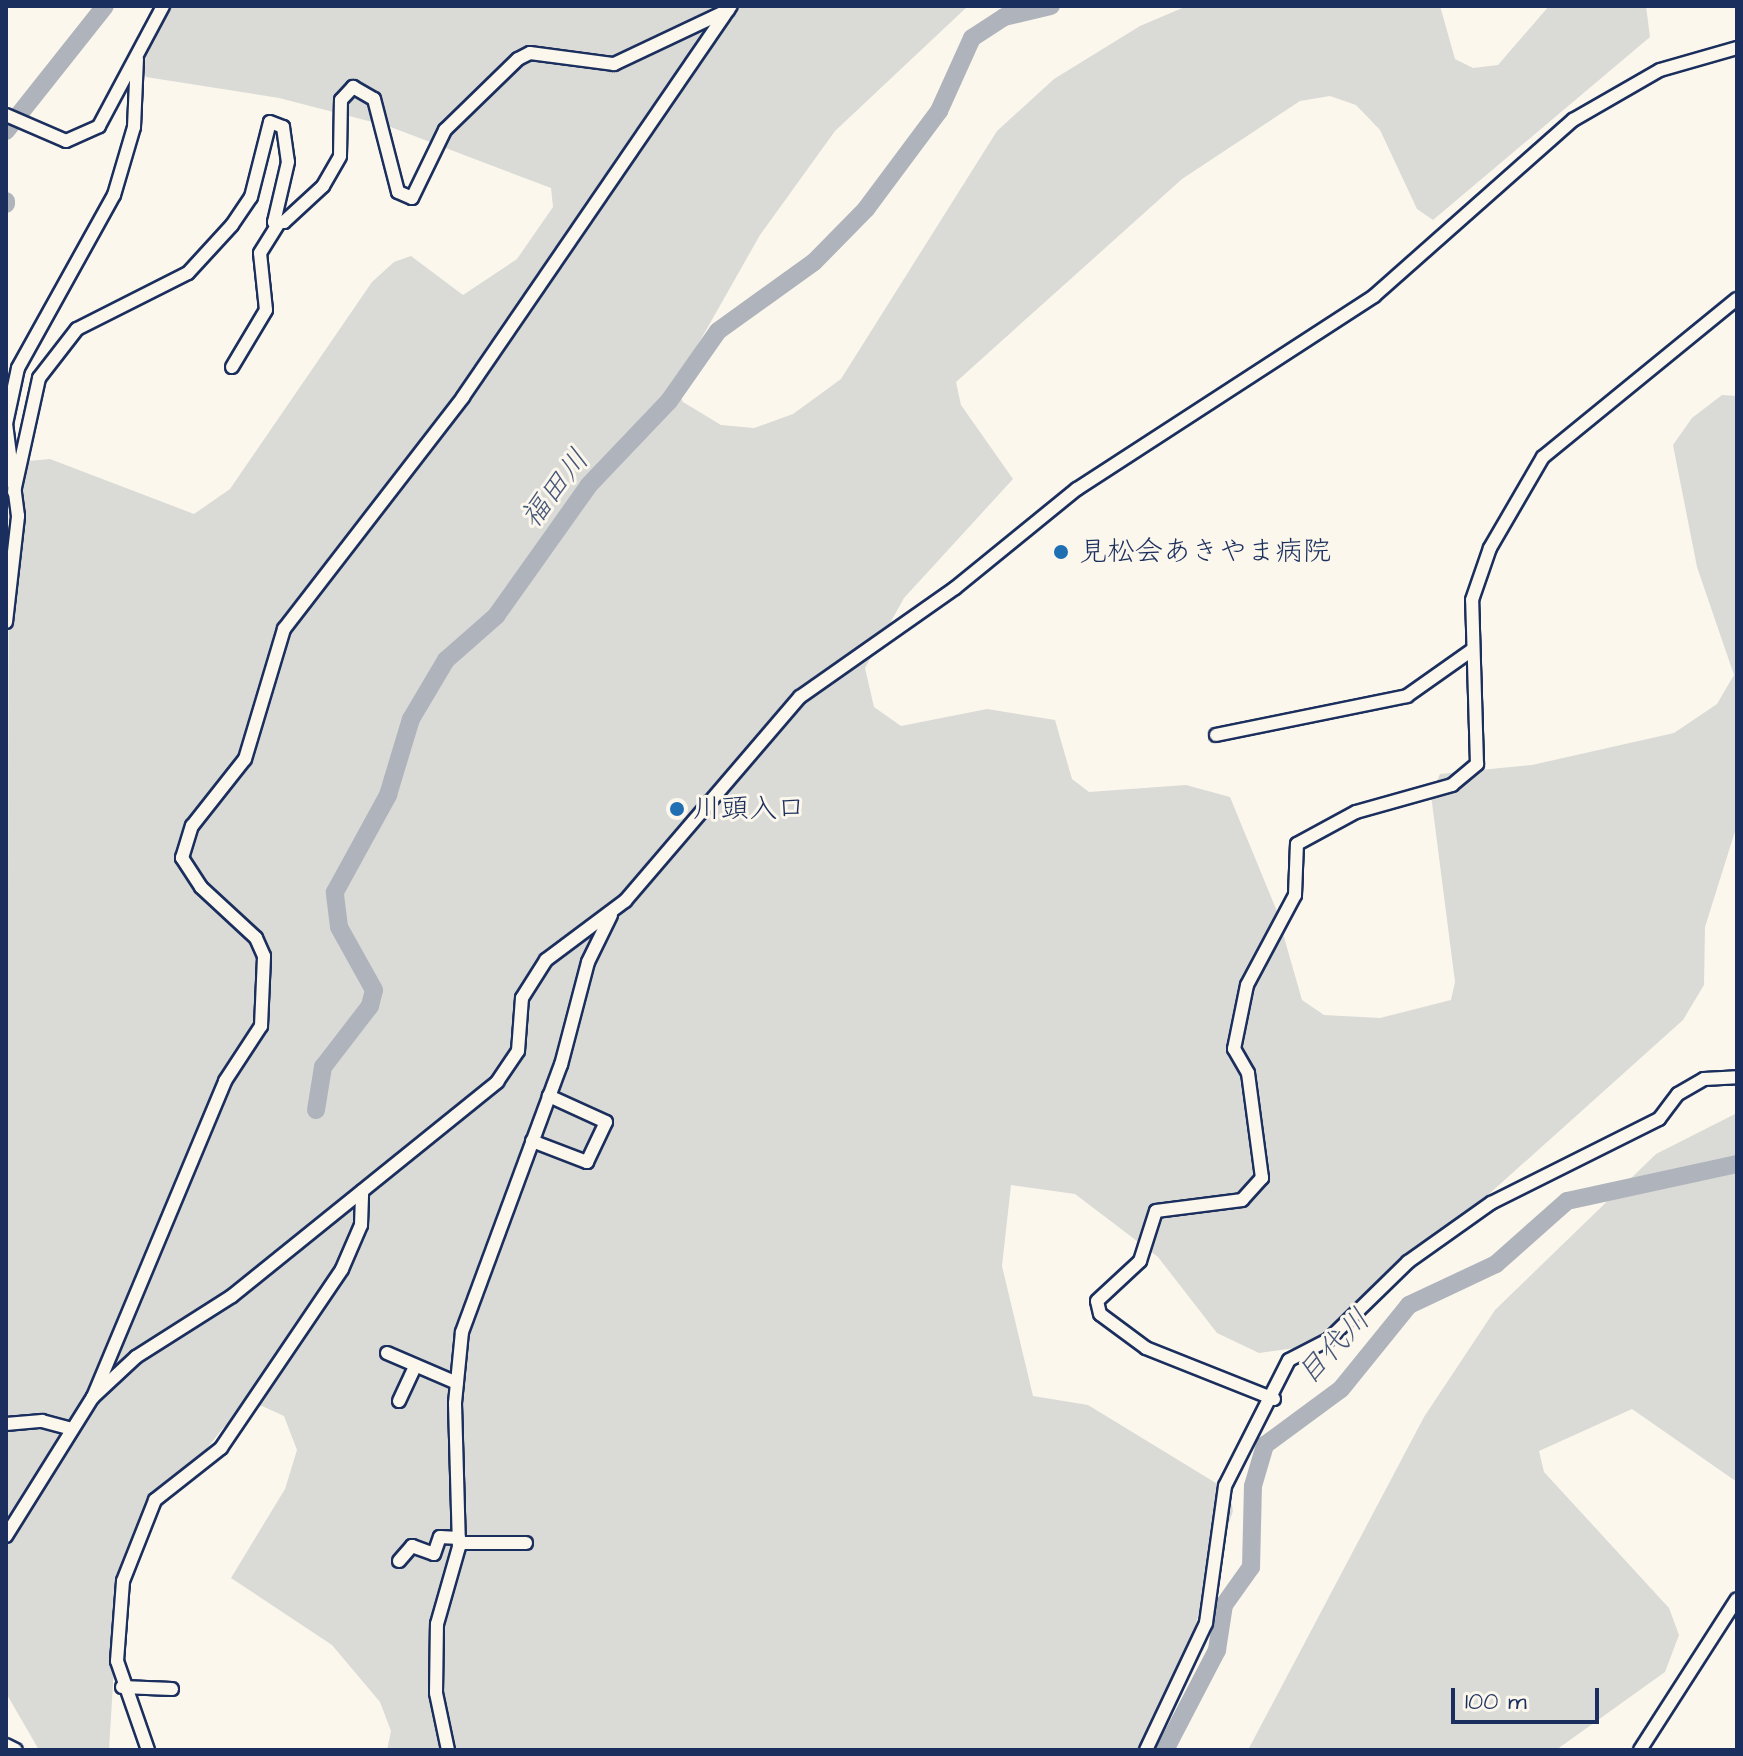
<!DOCTYPE html>
<html>
<head>
<meta charset="utf-8">
<style>
  body { margin:0 }
  #map { position:relative; width:1743px; height:1756px; overflow:hidden; background:#fbf7ec; font-family:"Architects Daughter","Klee One",sans-serif }
  div>[style] { position:absolute }
  .green>* { inset:0; background:#dadad7 }
  .river>* { height:18px; margin:-9px; padding:0 9px; transform-origin:9px; border-radius:9px; background:#afb3bb }
  .roads { filter:drop-shadow(2px 0 #1b2f5e) drop-shadow(-2px 0 #1b2f5e) drop-shadow(0 2px #1b2f5e) drop-shadow(0 -2px #1b2f5e) }
  .minor>* { height:12px; margin:-6px; padding:0 6px; transform-origin:6px; border-radius:6px; background:#fbf7ec }
  .dots>* { width:22px; height:22px; translate:-50% -50%; box-sizing:border-box; border:4px solid #fbf7ec; border-radius:50% }
  span { translate:-50% -50%; white-space:nowrap; text-align:center; line-height:1.15; -webkit-text-stroke:6px #fbf7ec; paint-order:stroke }
  .poi-label { font-size:28px; color:#1b2f5e }
  .left { translate:0 -50%; text-align:left }
  .water-label { font-size:30px; color:#47577a; font-style:italic }
  .frame { position:absolute; inset:0; border:8px solid #1b2f5e; pointer-events:none }
  .scale { position:absolute; left:1451px; top:1688px; width:148px; height:36px; box-sizing:border-box; border:4px solid #1b2f5e; border-top:0; padding-left:10px; font-size:24px; line-height:28px; white-space:nowrap; color:#1b2f5e; -webkit-text-stroke:6px #fbf7ec; paint-order:stroke }
</style>
</head>
<body>
<div id="map">
  <div class="green">
    <div style="clip-path:polygon(155px 6px,968px 6px,835px 131px,760px 235px,675px 385px,683px 402px,721px 425px,754px 428px,793px 414px,841px 379px,997px 131px,1054px 79px,1140px 26px,1187px 6px,1440px 6px,1455px 59px,1473px 68px,1498px 65px,1549px 6px,1646px 6px,1650px 37px,1433px 220px,1417px 209px,1380px 130px,1356px 105px,1330px 96px,1300px 101px,1182px 179px,956px 382px,961px 405px,1013px 479px,904px 598px,865px 668px,874px 707px,901px 726px,987px 709px,1055px 720px,1072px 779px,1089px 792px,1186px 785px,1230px 797px,1276px 909px,1302px 1000px,1324px 1015px,1380px 1018px,1451px 1000px,1455px 982px,1431px 795px,1440px 774px,1532px 765px,1674px 733px,1717px 704px,1734px 675px,1697px 567px,1673px 445px,1692px 418px,1722px 395px,1737px 396px,1737px 825px,1705px 927px,1704px 985px,1683px 1020px,1343px 1325px,1295px 1348px,1259px 1353px,1217px 1333px,1158px 1257px,1075px 1194px,1011px 1185px,1002px 1266px,1033px 1396px,1088px 1405px,1229px 1491px,1233px 1511px,1187px 1650px,1143px 1750px,387px 1750px,391px 1731px,380px 1702px,332px 1645px,231px 1578px,285px 1489px,297px 1450px,284px 1416px,262px 1406px,245px 1409px,222px 1429px,138px 1538px,118px 1601px,109px 1750px,39px 1750px,6px 1693px,9px 510px,28px 461px,50px 459px,194px 514px,230px 489px,372px 282px,394px 262px,411px 256px,463px 295px,517px 259px,553px 207px,551px 188px,388px 126px,279px 98px,146px 77px,138px 54px)"></div>
    <div style="clip-path:polygon(1737px 1113px,1737px 1482px,1632px 1409px,1539px 1451px,1544px 1472px,1669px 1608px,1679px 1635px,1665px 1672px,1556px 1750px,1248px 1750px,1424px 1417px,1495px 1310px,1656px 1154px)"></div>
  </div>
  <div class="river">
    <div style="left:6px;top:131px;width:159px;rotate:-51.6deg"></div>
    <div style="left:6px;top:201px;width:3px;rotate:90deg"></div>
    <div style="left:316px;top:1110px;width:44px;rotate:-80.8deg"></div>
    <div style="left:323px;top:1067px;width:77px;rotate:-52.4deg"></div>
    <div style="left:370px;top:1006px;width:16px;rotate:-76deg"></div>
    <div style="left:374px;top:990px;width:72px;rotate:-119.1deg"></div>
    <div style="left:339px;top:927px;width:35px;rotate:-97deg"></div>
    <div style="left:335px;top:892px;width:111px;rotate:-61.3deg"></div>
    <div style="left:388px;top:795px;width:79px;rotate:-73.2deg"></div>
    <div style="left:411px;top:719px;width:69px;rotate:-59.3deg"></div>
    <div style="left:446px;top:660px;width:67px;rotate:-41.3deg"></div>
    <div style="left:496px;top:616px;width:161px;rotate:-54.6deg"></div>
    <div style="left:589px;top:485px;width:116px;rotate:-46.4deg"></div>
    <div style="left:669px;top:401px;width:85px;rotate:-55deg"></div>
    <div style="left:718px;top:331px;width:118px;rotate:-35.7deg"></div>
    <div style="left:814px;top:262px;width:74px;rotate:-45.5deg"></div>
    <div style="left:866px;top:209px;width:122px;rotate:-53.3deg"></div>
    <div style="left:939px;top:111px;width:80px;rotate:-65.7deg"></div>
    <div style="left:972px;top:38px;width:38px;rotate:-33deg"></div>
    <div style="left:1004px;top:17px;width:48px;rotate:-13.2deg"></div>
    <div style="left:1165px;top:1750px;width:113px;rotate:-62.5deg"></div>
    <div style="left:1217px;top:1650px;width:46px;rotate:-81.2deg"></div>
    <div style="left:1224px;top:1605px;width:47px;rotate:-54.6deg"></div>
    <div style="left:1251px;top:1567px;width:81px;rotate:-88.6deg"></div>
    <div style="left:1253px;top:1486px;width:43px;rotate:-73.7deg"></div>
    <div style="left:1265px;top:1445px;width:94px;rotate:-36.4deg"></div>
    <div style="left:1341px;top:1389px;width:108px;rotate:-51deg"></div>
    <div style="left:1409px;top:1305px;width:96px;rotate:-25.2deg"></div>
    <div style="left:1496px;top:1264px;width:95px;rotate:-41.6deg"></div>
    <div style="left:1567px;top:1201px;width:174px;rotate:-12.3deg"></div>
  </div>
  <div class="roads">
    <div class="minor">
      <div style="left:6px;top:115px;width:65px;rotate:23.4deg"></div>
      <div style="left:66px;top:141px;width:36px;rotate:-24deg"></div>
      <div style="left:99px;top:126px;width:136px;rotate:-61.9deg"></div>
      <div style="left:232px;top:367px;width:66px;rotate:-59.2deg"></div>
      <div style="left:266px;top:310px;width:57px;rotate:-96deg"></div>
      <div style="left:260px;top:253px;width:36px;rotate:-58deg"></div>
      <div style="left:14px;top:492px;width:117px;rotate:-77.6deg"></div>
      <div style="left:39px;top:378px;width:62px;rotate:-52.2deg"></div>
      <div style="left:77px;top:329px;width:124px;rotate:-26.8deg"></div>
      <div style="left:188px;top:273px;width:65px;rotate:-47.5deg"></div>
      <div style="left:232px;top:225px;width:34px;rotate:-56deg"></div>
      <div style="left:251px;top:197px;width:77px;rotate:-75.8deg"></div>
      <div style="left:270px;top:122px;width:14px;rotate:21deg"></div>
      <div style="left:283px;top:127px;width:35px;rotate:82deg"></div>
      <div style="left:288px;top:162px;width:62px;rotate:103.1deg"></div>
      <div style="left:274px;top:222px;width:10px"></div>
      <div style="left:284px;top:222px;width:53px;rotate:-42.7deg"></div>
      <div style="left:323px;top:186px;width:34px;rotate:-60deg"></div>
      <div style="left:340px;top:156px;width:56px;rotate:-89deg"></div>
      <div style="left:341px;top:100px;width:18px;rotate:-47deg"></div>
      <div style="left:353px;top:87px;width:24px;rotate:30deg"></div>
      <div style="left:374px;top:99px;width:96px;rotate:75.5deg"></div>
      <div style="left:398px;top:192px;width:15px;rotate:23deg"></div>
      <div style="left:412px;top:198px;width:76px;rotate:-64.1deg"></div>
      <div style="left:445px;top:130px;width:102px;rotate:-44.2deg"></div>
      <div style="left:518px;top:59px;width:13px;rotate:-27deg"></div>
      <div style="left:530px;top:53px;width:85px;rotate:7.5deg"></div>
      <div style="left:614px;top:64px;width:126px;rotate:-25.3deg"></div>
      <div style="left:6px;top:622px;width:107px;rotate:-83.5deg"></div>
      <div style="left:18px;top:516px;width:93px;rotate:-97.4deg"></div>
      <div style="left:6px;top:424px;width:57px;rotate:-77.9deg"></div>
      <div style="left:18px;top:368px;width:198px;rotate:-61deg"></div>
      <div style="left:114px;top:195px;width:71px;rotate:-73.6deg"></div>
      <div style="left:134px;top:127px;width:68px;rotate:-87.5deg"></div>
      <div style="left:1216px;top:735px;width:195px;rotate:-11.5deg"></div>
      <div style="left:1407px;top:696px;width:80px;rotate:-35.3deg"></div>
      <div style="left:532px;top:1141px;width:59px;rotate:20.9deg"></div>
      <div style="left:587px;top:1162px;width:44px;rotate:-64.6deg"></div>
      <div style="left:606px;top:1122px;width:63px;rotate:-155.5deg"></div>
      <div style="left:387px;top:1353px;width:76px;rotate:23.2deg"></div>
      <div style="left:93px;top:1397px;width:59px;rotate:-42.9deg"></div>
      <div style="left:136px;top:1357px;width:114px;rotate:-32.4deg"></div>
      <div style="left:232px;top:1296px;width:341px;rotate:-38.9deg"></div>
      <div style="left:497px;top:1082px;width:37px;rotate:-56deg"></div>
      <div style="left:518px;top:1051px;width:53px;rotate:-85.7deg"></div>
      <div style="left:522px;top:998px;width:45px;rotate:-57.7deg"></div>
      <div style="left:546px;top:960px;width:99px;rotate:-36.8deg"></div>
      <div style="left:625px;top:901px;width:269px;rotate:-49.4deg"></div>
      <div style="left:800px;top:697px;width:189px;rotate:-35.1deg"></div>
      <div style="left:955px;top:588px;width:157px;rotate:-39.1deg"></div>
      <div style="left:1077px;top:489px;width:354px;rotate:-33deg"></div>
      <div style="left:1374px;top:296px;width:266px;rotate:-41.5deg"></div>
      <div style="left:1573px;top:120px;width:100px;rotate:-29.9deg"></div>
      <div style="left:1660px;top:70px;width:80px;rotate:-15.9deg"></div>
      <div style="left:1274px;top:1399px;width:138px;rotate:-158.3deg"></div>
      <div style="left:1146px;top:1348px;width:57px;rotate:-143.5deg"></div>
      <div style="left:1100px;top:1314px;width:13px;rotate:-103deg"></div>
      <div style="left:1097px;top:1301px;width:59px;rotate:-42.9deg"></div>
      <div style="left:1140px;top:1261px;width:52px;rotate:-72.3deg"></div>
      <div style="left:1156px;top:1211px;width:87px;rotate:-7.3deg"></div>
      <div style="left:1242px;top:1200px;width:30px;rotate:-48deg"></div>
      <div style="left:1262px;top:1178px;width:106px;rotate:-97.6deg"></div>
      <div style="left:1248px;top:1073px;width:28px;rotate:-120deg"></div>
      <div style="left:1234px;top:1049px;width:65px;rotate:-78.5deg"></div>
      <div style="left:1247px;top:985px;width:102px;rotate:-61.9deg"></div>
      <div style="left:1295px;top:895px;width:51px;rotate:-87.8deg"></div>
      <div style="left:1297px;top:844px;width:67px;rotate:-28.5deg"></div>
      <div style="left:1356px;top:812px;width:100px;rotate:-15.7deg"></div>
      <div style="left:1452px;top:785px;width:33px;rotate:-40deg"></div>
      <div style="left:1477px;top:764px;width:164px;rotate:-91.7deg"></div>
      <div style="left:1472px;top:600px;width:55px;rotate:-70.9deg"></div>
      <div style="left:1490px;top:548px;width:105px;rotate:-59.8deg"></div>
      <div style="left:1543px;top:457px;width:250px;rotate:-39.2deg"></div>
      <div style="left:399px;top:1401px;width:38px;rotate:-65deg"></div>
      <div style="left:6px;top:1424px;width:36px;rotate:-5deg"></div>
      <div style="left:42px;top:1421px;width:31px;rotate:15deg"></div>
      <div style="left:6px;top:1536px;width:164px;rotate:-58deg"></div>
      <div style="left:93px;top:1397px;width:342px;rotate:-67.3deg"></div>
      <div style="left:225px;top:1081px;width:66px;rotate:-56.8deg"></div>
      <div style="left:261px;top:1026px;width:70px;rotate:-87.5deg"></div>
      <div style="left:264px;top:956px;width:20px;rotate:-114deg"></div>
      <div style="left:256px;top:938px;width:75px;rotate:-137.2deg"></div>
      <div style="left:201px;top:887px;width:35px;rotate:-123deg"></div>
      <div style="left:182px;top:858px;width:34px;rotate:-73deg"></div>
      <div style="left:192px;top:826px;width:85px;rotate:-51.7deg"></div>
      <div style="left:245px;top:759px;width:136px;rotate:-73.3deg"></div>
      <div style="left:284px;top:629px;width:293px;rotate:-52.3deg"></div>
      <div style="left:463px;top:397px;width:474px;rotate:-55.6deg"></div>
      <div style="left:459px;top:1543px;width:67px"></div>
      <div style="left:399px;top:1561px;width:20px;rotate:-49deg"></div>
      <div style="left:412px;top:1546px;width:23px;rotate:20deg"></div>
      <div style="left:434px;top:1554px;width:18px;rotate:-71deg"></div>
      <div style="left:440px;top:1537px;width:19px;rotate:3deg"></div>
      <div style="left:122px;top:1687px;width:50px;rotate:2.3deg"></div>
      <div style="left:6px;top:1745px;width:11px;rotate:27deg"></div>
      <div style="left:148px;top:1750px;width:94px;rotate:-109.2deg"></div>
      <div style="left:117px;top:1661px;width:80px;rotate:-85.7deg"></div>
      <div style="left:123px;top:1581px;width:87px;rotate:-68.4deg"></div>
      <div style="left:155px;top:1500px;width:84px;rotate:-38.2deg"></div>
      <div style="left:221px;top:1448px;width:216px;rotate:-55.9deg"></div>
      <div style="left:342px;top:1269px;width:48px;rotate:-66.6deg"></div>
      <div style="left:361px;top:1225px;width:34px;rotate:-88deg"></div>
      <div style="left:448px;top:1750px;width:58px;rotate:-101.9deg"></div>
      <div style="left:436px;top:1693px;width:69px;rotate:-89.2deg"></div>
      <div style="left:437px;top:1624px;width:80px;rotate:-74.1deg"></div>
      <div style="left:459px;top:1547px;width:144px;rotate:-91.6deg"></div>
      <div style="left:455px;top:1403px;width:71px;rotate:-84.4deg"></div>
      <div style="left:462px;top:1332px;width:285px;rotate:-69.7deg"></div>
      <div style="left:561px;top:1065px;width:106px;rotate:-75.3deg"></div>
      <div style="left:588px;top:962px;width:52px;rotate:-63.9deg"></div>
      <div style="left:1146px;top:1750px;width:140px;rotate:-64.7deg"></div>
      <div style="left:1206px;top:1623px;width:138px;rotate:-82.1deg"></div>
      <div style="left:1225px;top:1486px;width:141px;rotate:-63.1deg"></div>
      <div style="left:1289px;top:1360px;width:44px;rotate:-27.1deg"></div>
      <div style="left:1328px;top:1340px;width:112px;rotate:-44.3deg"></div>
      <div style="left:1408px;top:1262px;width:102px;rotate:-35.4deg"></div>
      <div style="left:1491px;top:1203px;width:188px;rotate:-26.6deg"></div>
      <div style="left:1659px;top:1119px;width:31px;rotate:-53deg"></div>
      <div style="left:1678px;top:1094px;width:30px;rotate:-30deg"></div>
      <div style="left:1704px;top:1079px;width:33px;rotate:-3deg"></div>
      <div style="left:1640px;top:1750px;width:179px;rotate:-57.3deg"></div>
    </div>
  </div>
  <div class="dots">
    <div style="left:1061px;top:552px;background:#1f6fb2"></div>
    <div style="left:677px;top:809px;background:#1f6fb2"></div>
  </div>
  <div class="poi-label">
    <span class="left" style="left:1079px;top:552px">見松会あきやま病院</span>
    <span class="left" style="left:693px;top:809px">川頭入口</span>
  </div>
  <div class="water-label">
    <span style="left:555px;top:489px;rotate:-52deg">福田川</span>
    <span style="left:1334px;top:1347px;rotate:-47deg">目代川</span>
  </div>
  <div class="frame"></div>
  <div class="scale">100 m</div>
</div>
</body>
</html>
